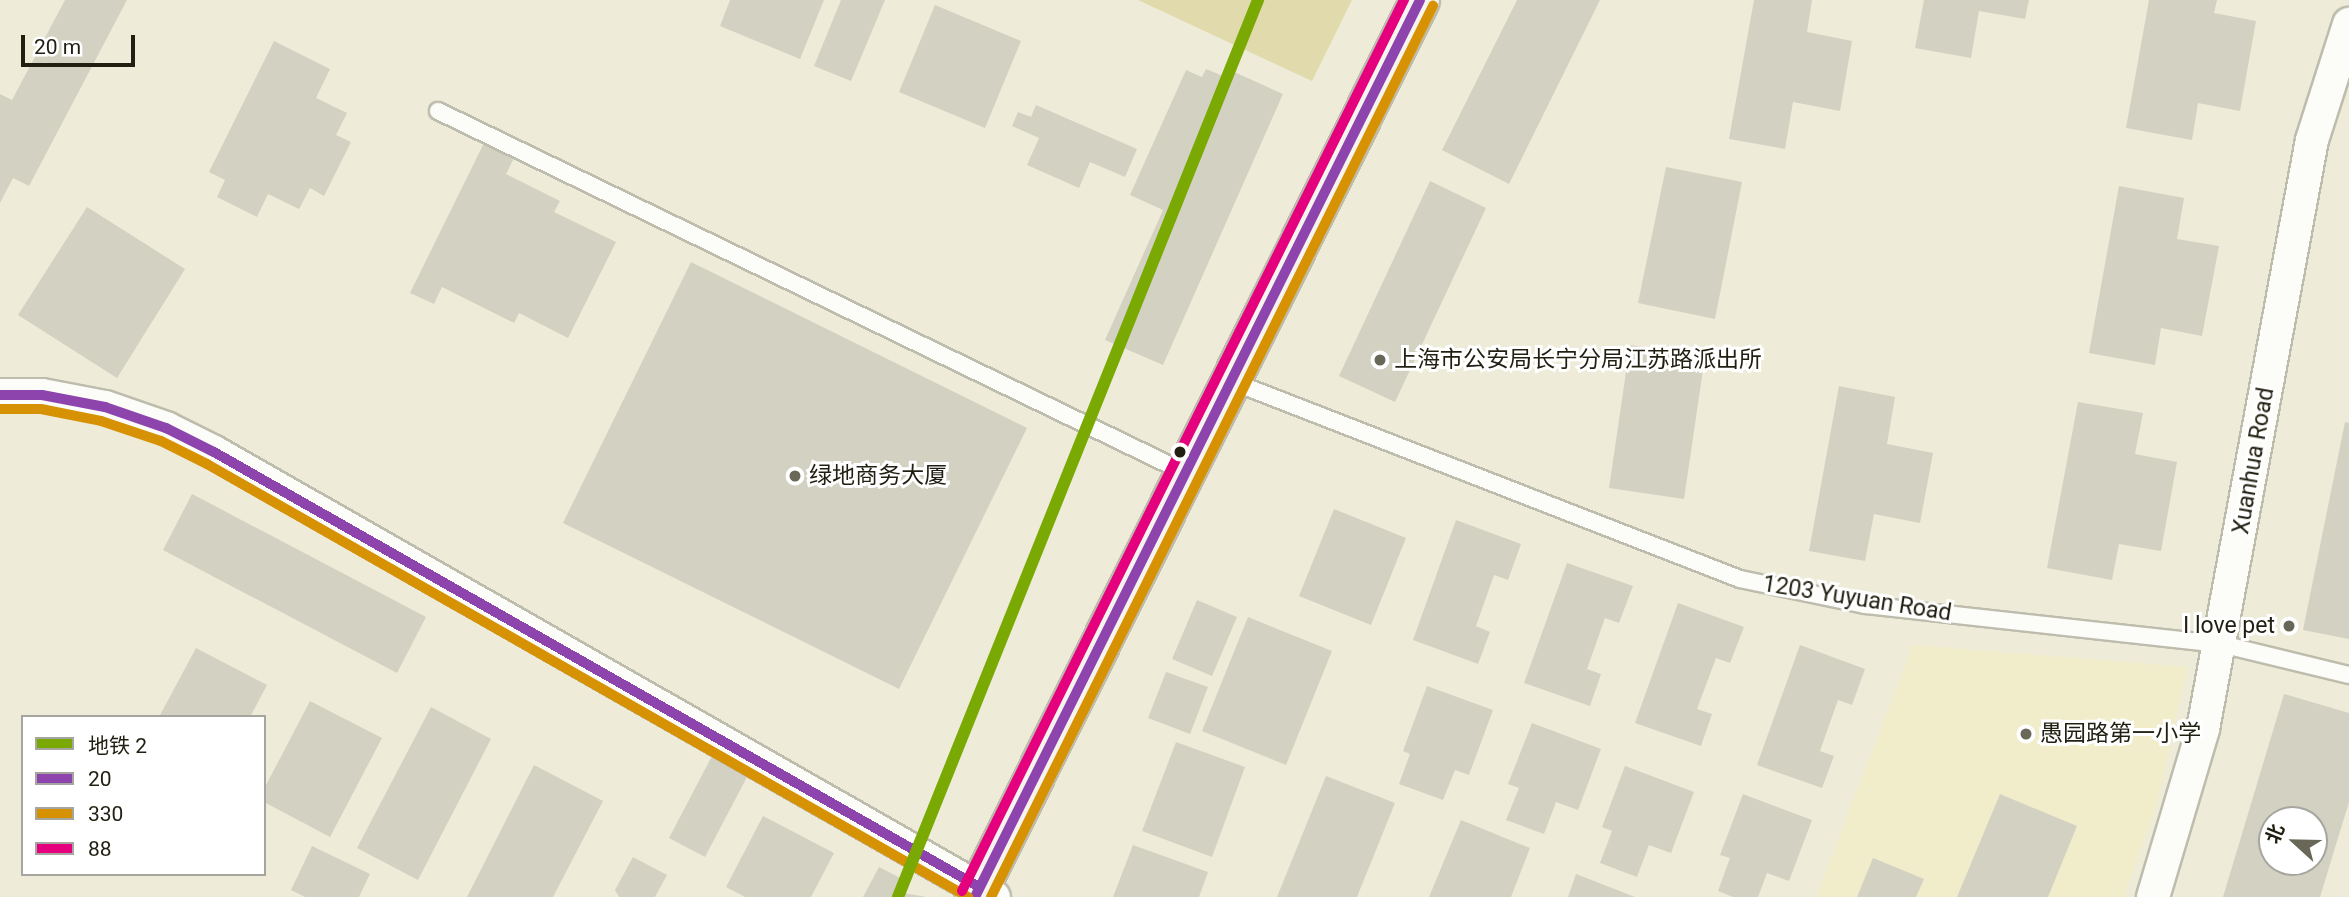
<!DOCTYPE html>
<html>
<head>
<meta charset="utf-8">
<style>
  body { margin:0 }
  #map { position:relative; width:2349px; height:897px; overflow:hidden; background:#eeecd8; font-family:Roboto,"Noto Sans SC",sans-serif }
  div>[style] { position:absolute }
  .built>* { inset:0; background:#f1edcb }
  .green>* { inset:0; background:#e0daac }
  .building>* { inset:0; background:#d3d1c1 }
  .roads { filter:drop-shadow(2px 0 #bebcad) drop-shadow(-2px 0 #bebcad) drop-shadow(0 2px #bebcad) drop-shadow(0 -2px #bebcad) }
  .service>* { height:16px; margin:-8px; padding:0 8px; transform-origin:8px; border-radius:8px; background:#fcfcf9 }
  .minor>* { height:32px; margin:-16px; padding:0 16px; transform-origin:16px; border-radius:16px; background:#fcfcf9 }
  .secondary>* { height:38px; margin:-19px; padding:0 19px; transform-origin:19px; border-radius:19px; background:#f6f4ee }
  .bus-1>* { height:10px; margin:-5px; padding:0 5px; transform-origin:5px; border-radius:5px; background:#8e44ad }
  .bus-2>* { height:10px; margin:-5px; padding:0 5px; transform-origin:5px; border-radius:5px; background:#d79203 }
  .bus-3>* { height:10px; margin:-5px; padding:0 5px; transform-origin:5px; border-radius:5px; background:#e5007d }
  .metro-1>* { height:12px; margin:-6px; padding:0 6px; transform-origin:6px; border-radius:6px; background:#7aa904 }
  .dots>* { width:19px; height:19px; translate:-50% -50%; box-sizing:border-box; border:4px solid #fff; border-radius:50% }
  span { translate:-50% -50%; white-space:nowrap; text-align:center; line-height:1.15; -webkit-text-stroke:6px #fff; paint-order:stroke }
  .poi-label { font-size:23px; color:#211f11 }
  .left { translate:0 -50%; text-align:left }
  .right { translate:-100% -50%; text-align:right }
  .street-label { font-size:23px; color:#211f11 }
  .legend { position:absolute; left:21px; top:715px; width:245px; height:161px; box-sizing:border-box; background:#fff; border:2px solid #a6a5a0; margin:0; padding:9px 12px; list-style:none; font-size:21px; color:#211f11 }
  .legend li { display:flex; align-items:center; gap:14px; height:35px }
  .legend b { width:35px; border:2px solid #a6a5a0 }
  .north { position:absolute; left:2258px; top:806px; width:70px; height:70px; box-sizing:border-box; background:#fff; border:2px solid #a6a5a0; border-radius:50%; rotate:292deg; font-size:19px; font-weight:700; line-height:28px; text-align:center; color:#211f11 }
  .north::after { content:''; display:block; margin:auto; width:24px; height:32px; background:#696757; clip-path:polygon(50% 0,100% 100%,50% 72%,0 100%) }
  .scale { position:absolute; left:21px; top:35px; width:114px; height:32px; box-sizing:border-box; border:4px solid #211f11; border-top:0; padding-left:9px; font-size:21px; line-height:24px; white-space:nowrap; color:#211f11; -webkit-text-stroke:5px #fff; paint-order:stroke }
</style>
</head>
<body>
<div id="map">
  <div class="built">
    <div style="clip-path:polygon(1913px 645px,2187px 667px,2158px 800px,2124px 897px,1816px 897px)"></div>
  </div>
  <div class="green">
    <div style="clip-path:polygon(1138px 0,1352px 0,1312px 81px)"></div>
  </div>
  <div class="building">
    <div style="clip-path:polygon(65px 0,127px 0,29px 186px,13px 178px,0 203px,0 94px,12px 100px)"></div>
    <div style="clip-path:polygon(730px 0,824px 0,800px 59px,720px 26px)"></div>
    <div style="clip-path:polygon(841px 0,885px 0,851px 81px,814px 66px)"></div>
    <div style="clip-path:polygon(1517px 0,1600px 0,1509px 184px,1442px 150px)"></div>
    <div style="clip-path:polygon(1754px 0,1812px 0,1807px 32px,1852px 41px,1840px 111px,1793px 102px,1785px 149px,1729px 139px)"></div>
    <div style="clip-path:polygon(1924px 0,2029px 0,2025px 19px,1979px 11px,1971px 58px,1915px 48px)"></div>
    <div style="clip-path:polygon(2149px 0,2217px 0,2214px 13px,2256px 21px,2240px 111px,2198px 103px,2192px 140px,2126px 128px)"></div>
    <div style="clip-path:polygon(935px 5px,1021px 41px,985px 128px,899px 92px)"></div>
    <div style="clip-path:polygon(274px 41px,330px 69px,316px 98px,347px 113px,336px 135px,351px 142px,324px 196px,310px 188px,299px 209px,268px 194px,257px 217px,217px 197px,225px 180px,209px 172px)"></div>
    <div style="clip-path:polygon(1206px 69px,1228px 78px,1232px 71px,1283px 94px,1163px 365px,1105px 340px,1163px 210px,1130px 195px,1186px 70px,1202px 77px)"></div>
    <div style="clip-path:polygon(1036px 105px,1137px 149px,1125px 177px,1090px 162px,1079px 188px,1027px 165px,1039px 138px,1012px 126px,1018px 112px,1031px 117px)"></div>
    <div style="clip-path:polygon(484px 143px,514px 158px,506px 174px,560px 201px,554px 212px,616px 242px,568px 338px,519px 313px,514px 323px,442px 287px,434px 304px,410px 293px)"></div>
    <div style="clip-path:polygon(1666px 167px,1742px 182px,1715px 319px,1638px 303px)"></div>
    <div style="clip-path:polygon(1430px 181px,1486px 208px,1395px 402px,1339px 376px)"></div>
    <div style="clip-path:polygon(2119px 186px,2184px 198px,2177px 239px,2219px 246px,2202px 336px,2161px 328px,2155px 365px,2089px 353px)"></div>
    <div style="clip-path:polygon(87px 207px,185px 269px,117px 378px,18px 315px)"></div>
    <div style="clip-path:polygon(691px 262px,1027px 428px,899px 689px,563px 523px)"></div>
    <div style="clip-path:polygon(1630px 345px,1705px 356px,1684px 499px,1609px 488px)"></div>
    <div style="clip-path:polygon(1839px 386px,1895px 397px,1887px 444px,1933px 453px,1920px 523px,1874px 514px,1865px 561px,1809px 551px)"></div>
    <div style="clip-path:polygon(2078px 402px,2143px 413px,2135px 454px,2177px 462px,2161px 551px,2119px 544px,2112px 580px,2047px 568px)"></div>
    <div style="clip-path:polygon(2345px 422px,2349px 423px,2349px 639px,2303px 630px)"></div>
    <div style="clip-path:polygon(192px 494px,426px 617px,397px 673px,163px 550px)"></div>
    <div style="clip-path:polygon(1334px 509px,1406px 538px,1371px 625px,1299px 596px)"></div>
    <div style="clip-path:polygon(1456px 520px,1521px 544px,1508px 580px,1494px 575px,1476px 626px,1490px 632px,1478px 664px,1413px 640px)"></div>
    <div style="clip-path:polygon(1567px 563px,1633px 586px,1619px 623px,1605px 618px,1587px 669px,1601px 674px,1590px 706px,1524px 683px)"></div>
    <div style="clip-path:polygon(1197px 600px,1237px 617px,1212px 676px,1172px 659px)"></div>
    <div style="clip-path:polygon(1678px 603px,1744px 627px,1730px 663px,1716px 658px,1697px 709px,1712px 714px,1701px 746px,1635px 723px)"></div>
    <div style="clip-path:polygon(1248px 617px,1332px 651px,1286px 765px,1202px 731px)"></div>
    <div style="clip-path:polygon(1800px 645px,1865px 669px,1852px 705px,1838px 700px,1820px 751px,1834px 756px,1822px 788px,1757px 765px)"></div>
    <div style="clip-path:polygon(196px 648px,267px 685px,250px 717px,159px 717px)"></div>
    <div style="clip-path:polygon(1166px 672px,1208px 687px,1190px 734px,1148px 718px)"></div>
    <div style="clip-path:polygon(1427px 686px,1493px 710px,1469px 775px,1455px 770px,1443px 800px,1399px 784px,1410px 754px,1403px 751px)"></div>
    <div style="clip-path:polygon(evenodd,2284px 694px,2349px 713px,2349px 802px,2320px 897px,2223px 897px,2284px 694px,2272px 820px,2314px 820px,2314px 862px,2272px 862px,2272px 820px)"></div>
    <div style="clip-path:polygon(310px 701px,382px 738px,330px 837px,264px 802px,264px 789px)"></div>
    <div style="clip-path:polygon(431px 707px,491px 739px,418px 880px,357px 848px)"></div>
    <div style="clip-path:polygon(1532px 723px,1601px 749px,1578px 810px,1556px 802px,1544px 834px,1506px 820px,1519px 788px,1508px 784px)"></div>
    <div style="clip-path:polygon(1176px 742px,1245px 767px,1212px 857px,1142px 831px)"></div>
    <div style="clip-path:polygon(712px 756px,748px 775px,705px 857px,669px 838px)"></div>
    <div style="clip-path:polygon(534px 765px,603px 801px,553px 897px,467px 897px)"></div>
    <div style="clip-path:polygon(1625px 766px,1694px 792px,1671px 853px,1649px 845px,1637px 877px,1600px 863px,1612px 831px,1602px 827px)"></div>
    <div style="clip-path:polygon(1326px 776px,1395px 803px,1357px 897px,1277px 897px)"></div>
    <div style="clip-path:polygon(1743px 794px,1812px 820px,1789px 881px,1767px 873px,1758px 897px,1733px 897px,1718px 891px,1730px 858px,1720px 855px)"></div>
    <div style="clip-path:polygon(2000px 794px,2077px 826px,2048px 897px,1957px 897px)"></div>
    <div style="clip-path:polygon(763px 816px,834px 853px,811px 897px,745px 897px,726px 887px)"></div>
    <div style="clip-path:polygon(1461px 820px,1530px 848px,1511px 897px,1429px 897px)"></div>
    <div style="clip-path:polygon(1133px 845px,1208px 872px,1199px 897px,1113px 897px)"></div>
    <div style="clip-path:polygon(312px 846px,370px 874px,359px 897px,305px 897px,291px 890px)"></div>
    <div style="clip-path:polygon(633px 857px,667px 875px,655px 897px,619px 897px,615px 890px)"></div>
    <div style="clip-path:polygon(1873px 858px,1924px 879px,1916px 897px,1857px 897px)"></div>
    <div style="clip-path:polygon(879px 867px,908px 882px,903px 893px,927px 897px,863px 897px)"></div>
    <div style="clip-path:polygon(1576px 874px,1635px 897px,1568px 897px)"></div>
  </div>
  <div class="roads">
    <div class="service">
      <div style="left:438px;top:111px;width:829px;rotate:25.82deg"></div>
      <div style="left:1231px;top:381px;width:546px;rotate:21.26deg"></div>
      <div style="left:1740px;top:579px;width:128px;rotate:11.7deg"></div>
      <div style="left:1865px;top:605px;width:358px;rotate:6.3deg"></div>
      <div style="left:2221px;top:644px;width:132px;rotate:13.6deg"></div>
    </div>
    <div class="minor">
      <div style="left:0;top:395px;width:42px"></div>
      <div style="left:42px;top:395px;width:64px;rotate:10.8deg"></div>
      <div style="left:105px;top:407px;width:65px;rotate:19deg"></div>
      <div style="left:166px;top:428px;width:54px;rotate:26.6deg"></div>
      <div style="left:214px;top:452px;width:898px;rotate:29.71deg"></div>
      <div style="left:2153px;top:897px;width:175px;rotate:-73.4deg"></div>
      <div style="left:2203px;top:729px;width:599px;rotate:-79.52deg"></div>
      <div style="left:2312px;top:140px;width:122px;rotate:-72.3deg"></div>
    </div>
    <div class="secondary">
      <div style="left:975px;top:897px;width:1001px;rotate:-63.61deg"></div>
    </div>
  </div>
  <div class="bus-1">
    <div style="left:0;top:395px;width:42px"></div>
    <div style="left:42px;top:395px;width:64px;rotate:10.8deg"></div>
    <div style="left:105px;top:407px;width:65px;rotate:19deg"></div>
    <div style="left:166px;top:428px;width:54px;rotate:26.6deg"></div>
    <div style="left:214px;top:452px;width:880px;rotate:29.62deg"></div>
    <div style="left:975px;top:897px;width:1001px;rotate:-63.61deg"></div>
  </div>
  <div class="bus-2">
    <div style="left:0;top:409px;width:41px"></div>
    <div style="left:41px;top:409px;width:61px;rotate:11.3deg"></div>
    <div style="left:101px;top:421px;width:63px;rotate:18.4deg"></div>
    <div style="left:161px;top:441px;width:51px;rotate:26.6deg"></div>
    <div style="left:207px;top:464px;width:876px;rotate:29.64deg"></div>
    <div style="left:991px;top:897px;width:995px;rotate:-63.62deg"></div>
  </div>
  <div class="bus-3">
    <div style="left:962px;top:891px;width:995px;rotate:-63.62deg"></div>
  </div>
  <div class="metro-1">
    <div style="left:898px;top:897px;width:967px;rotate:-68.13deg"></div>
  </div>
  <div class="dots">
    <div style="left:1380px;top:360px;background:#696757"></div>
    <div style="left:1180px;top:452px;background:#211f11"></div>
    <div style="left:795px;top:476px;background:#696757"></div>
    <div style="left:2289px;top:626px;background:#696757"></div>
    <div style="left:2026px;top:734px;background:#696757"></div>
  </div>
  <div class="poi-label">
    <span class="left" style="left:1394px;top:360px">上海市公安局长宁分局江苏路派出所</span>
    <span class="left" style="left:809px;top:476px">绿地商务大厦</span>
    <span class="right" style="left:2275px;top:626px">I love pet</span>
    <span class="left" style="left:2040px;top:734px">愚园路第一小学</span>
  </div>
  <div class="street-label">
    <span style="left:2254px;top:461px;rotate:-80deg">Xuanhua Road</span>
    <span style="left:1857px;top:599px;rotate:9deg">1203 Yuyuan Road</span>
  </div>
  <ul class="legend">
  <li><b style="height:9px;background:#7aa904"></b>地铁 2</li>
  <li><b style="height:9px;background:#8e44ad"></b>20</li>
  <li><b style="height:9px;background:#d79203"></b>330</li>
  <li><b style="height:9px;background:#e5007d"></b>88</li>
  </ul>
  <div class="north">北</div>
  <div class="scale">20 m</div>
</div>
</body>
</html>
